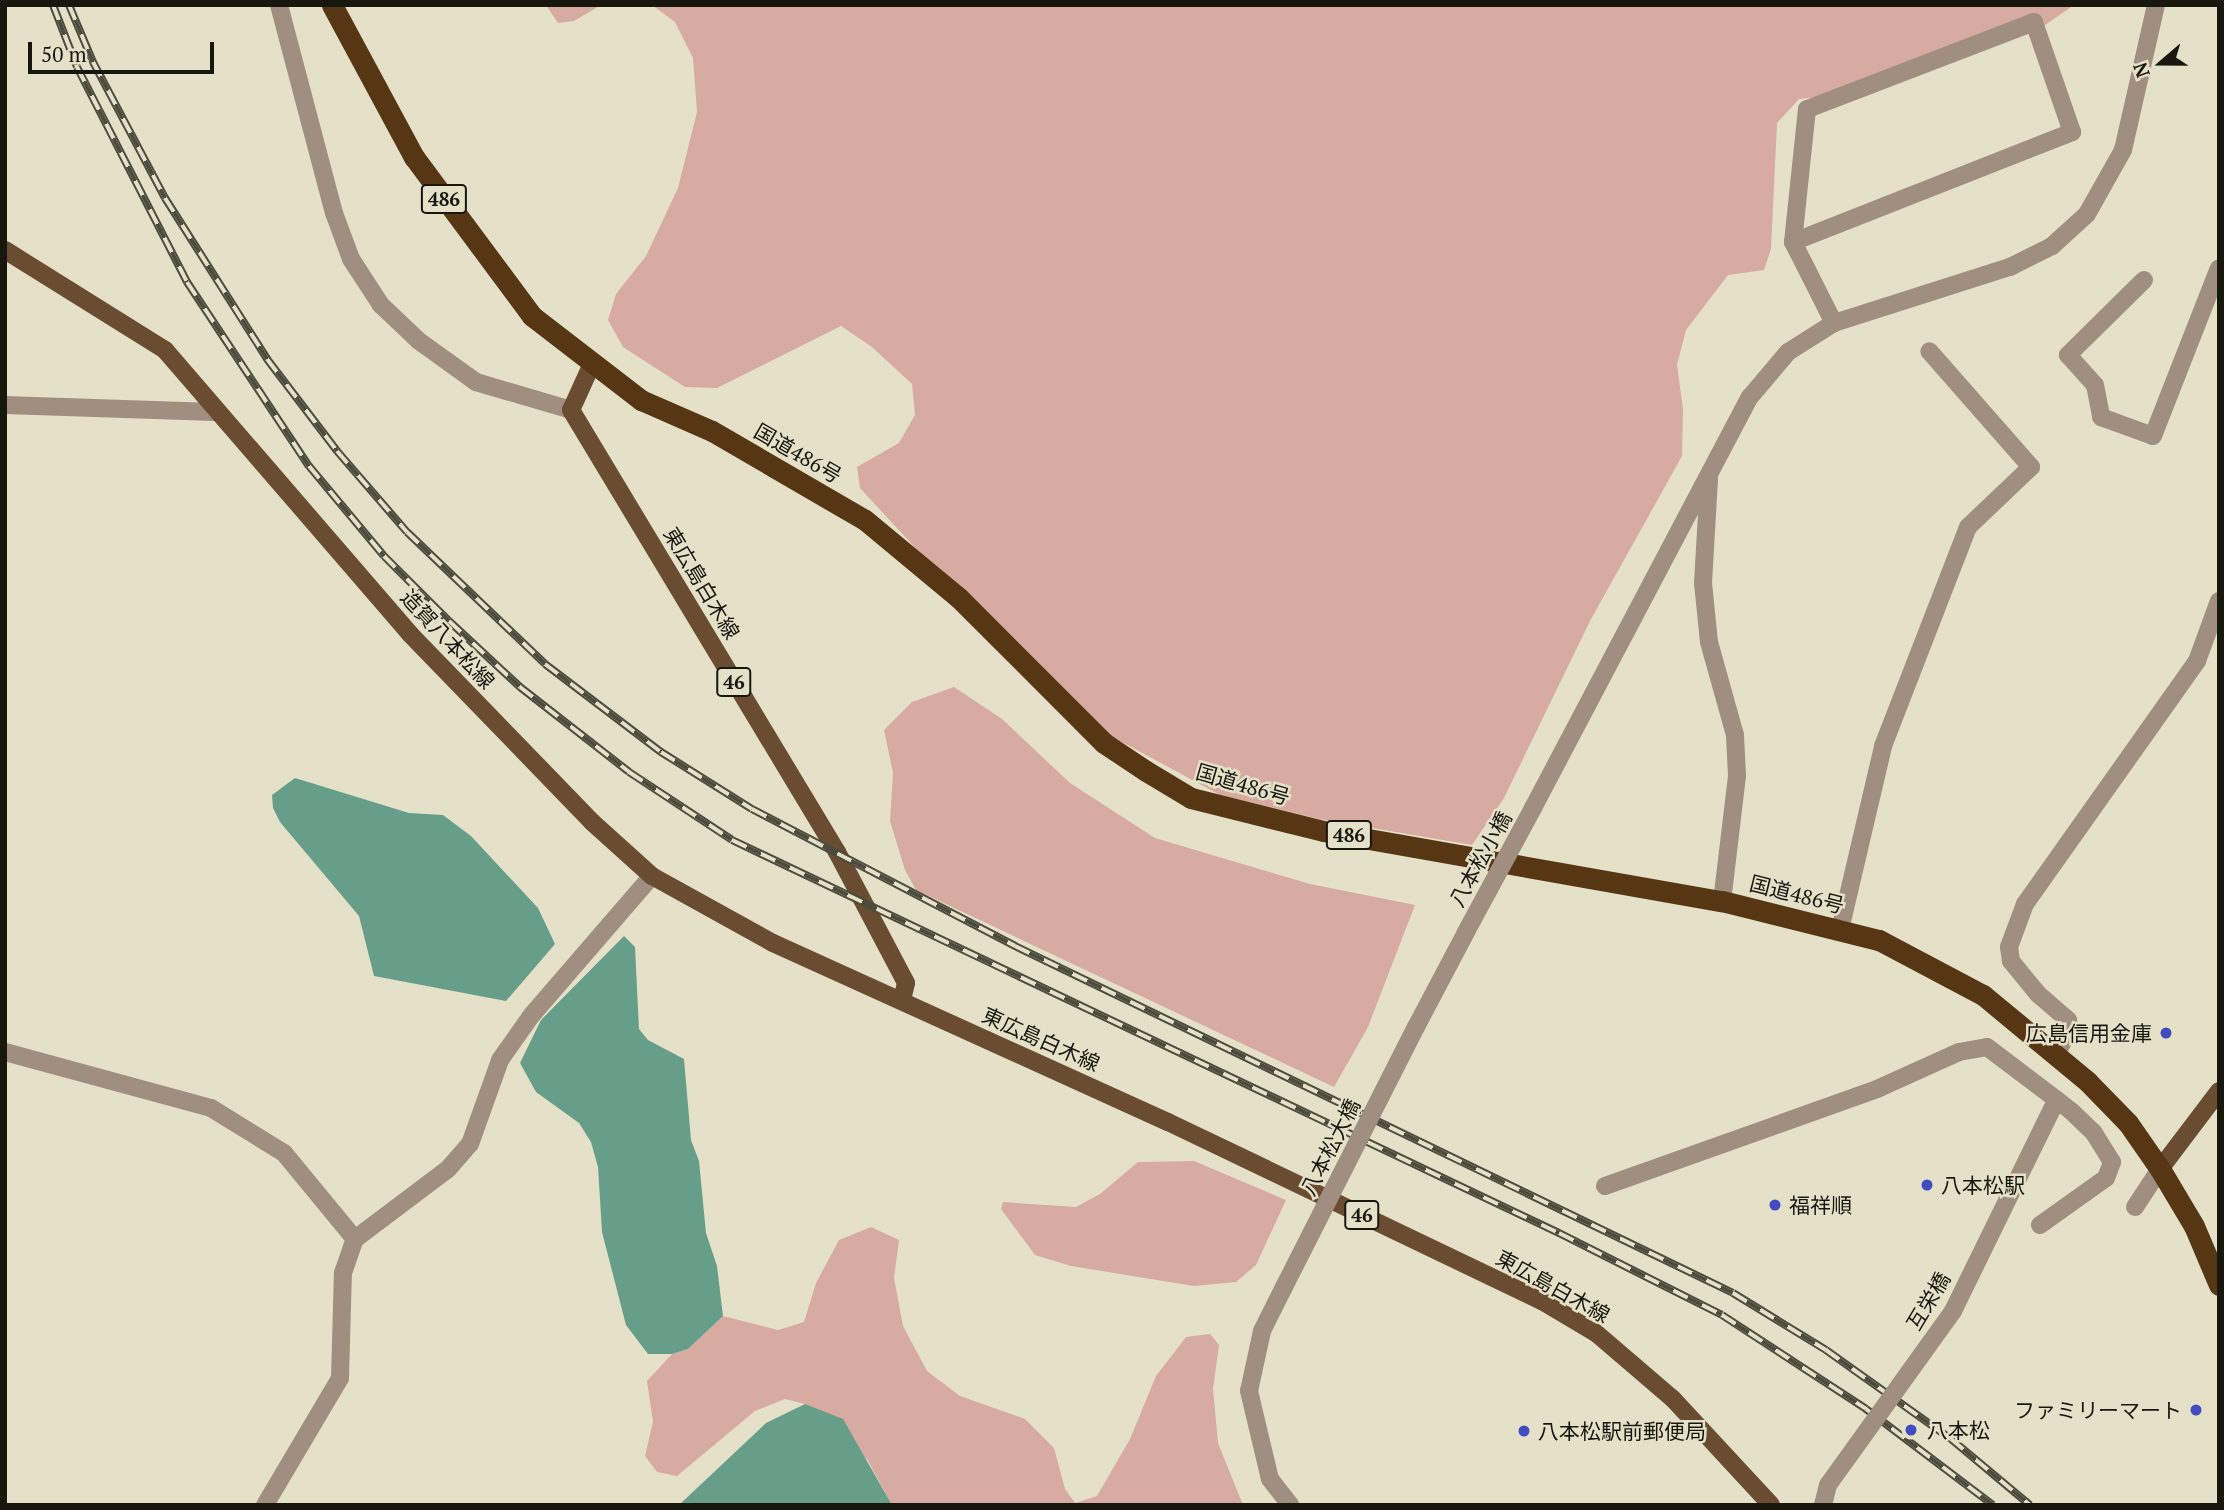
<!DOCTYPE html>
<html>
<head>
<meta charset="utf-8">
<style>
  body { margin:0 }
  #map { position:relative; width:2224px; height:1510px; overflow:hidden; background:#e5e1c9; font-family:"PT Serif","Noto Sans JP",serif }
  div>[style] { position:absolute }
  .green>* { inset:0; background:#d7aaa2 }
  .water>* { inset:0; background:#679e8a }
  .minor>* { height:18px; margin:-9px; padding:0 9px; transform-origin:9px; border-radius:9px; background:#a08f80 }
  .major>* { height:18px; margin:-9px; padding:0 9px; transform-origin:9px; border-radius:9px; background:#6a4d31 }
  .highway>* { height:21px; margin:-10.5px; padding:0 10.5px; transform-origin:10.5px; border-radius:10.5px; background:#563613 }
  .rail>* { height:8px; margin-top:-4px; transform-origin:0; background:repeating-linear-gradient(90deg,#e5e1c9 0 16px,#4d4b3e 0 32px); box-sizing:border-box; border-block:2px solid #4d4b3e }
  .minor-bridge>* { height:18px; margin:-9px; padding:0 9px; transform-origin:9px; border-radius:9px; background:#a08f80 }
  .dots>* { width:19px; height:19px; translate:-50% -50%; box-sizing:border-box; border:4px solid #e5e1c9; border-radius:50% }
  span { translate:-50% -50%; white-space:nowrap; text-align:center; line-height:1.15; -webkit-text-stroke:5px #e5e1c9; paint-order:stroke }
  .shield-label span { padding:2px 5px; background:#e5e1c9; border:2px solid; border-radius:5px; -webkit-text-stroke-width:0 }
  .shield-label { font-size:19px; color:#18170e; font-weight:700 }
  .street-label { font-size:21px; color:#18170e }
  .poi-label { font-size:21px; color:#18170e }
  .right { translate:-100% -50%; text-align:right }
  .left { translate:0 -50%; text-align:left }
  .frame { position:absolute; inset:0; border:7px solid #18170e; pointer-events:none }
  .north { position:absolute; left:2126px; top:28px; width:70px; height:70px; -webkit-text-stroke:5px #e5e1c9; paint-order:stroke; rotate:250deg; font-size:19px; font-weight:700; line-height:28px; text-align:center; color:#18170e }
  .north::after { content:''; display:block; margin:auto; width:24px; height:32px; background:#18170e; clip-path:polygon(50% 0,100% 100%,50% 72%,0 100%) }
  .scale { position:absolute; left:28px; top:42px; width:186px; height:32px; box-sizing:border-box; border:4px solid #18170e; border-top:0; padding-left:9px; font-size:21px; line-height:24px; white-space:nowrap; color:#18170e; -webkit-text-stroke:5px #e5e1c9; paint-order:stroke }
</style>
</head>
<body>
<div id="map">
  <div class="green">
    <div style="clip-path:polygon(546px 5px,601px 5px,574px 21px,558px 23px)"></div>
    <div style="clip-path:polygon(652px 5px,2074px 5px,2038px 30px,1847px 94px,1799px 99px,1777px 123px,1771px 249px,1764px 270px,1728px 275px,1686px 330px,1677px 365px,1683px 409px,1682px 456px,1590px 621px,1504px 798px,1472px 845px,1319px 819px,1220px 795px,1111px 736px,932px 566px,860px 488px,857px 467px,899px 443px,915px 415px,912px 384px,872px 347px,841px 326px,717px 388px,685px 387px,623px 347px,608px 320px,616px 294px,646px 256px,678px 188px,697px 112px,693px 58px,675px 22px)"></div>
    <div style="clip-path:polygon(954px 687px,1002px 719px,1070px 783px,1155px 838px,1310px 884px,1415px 905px,1368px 1027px,1334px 1087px,916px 890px,905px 870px,890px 821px,893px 773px,884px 730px,912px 702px)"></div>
    <div style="clip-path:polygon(1194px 1161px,1286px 1200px,1256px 1265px,1236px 1282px,1194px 1286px,1071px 1266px,1035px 1255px,1001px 1209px,1003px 1202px,1076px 1207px,1100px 1194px,1138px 1162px)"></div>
    <div style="clip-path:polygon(871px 1227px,899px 1240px,894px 1278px,903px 1326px,927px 1371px,960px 1396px,1025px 1419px,1054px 1448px,1065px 1489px,1075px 1503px,1097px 1496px,1130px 1439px,1156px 1376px,1186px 1337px,1210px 1334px,1219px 1345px,1213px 1389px,1218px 1443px,1243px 1505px,892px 1505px,867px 1459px,805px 1404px,785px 1399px,755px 1411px,677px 1476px,657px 1472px,645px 1456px,653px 1422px,647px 1381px,672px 1354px,688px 1349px,723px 1316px,778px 1330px,804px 1322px,816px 1283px,839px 1240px)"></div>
  </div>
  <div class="water">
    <div style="clip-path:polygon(295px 778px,409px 813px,443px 815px,471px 836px,538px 908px,555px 944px,506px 1001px,374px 976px,359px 916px,280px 822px,273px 808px,272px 795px)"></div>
    <div style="clip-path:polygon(624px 936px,635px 947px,639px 1029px,648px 1040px,684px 1059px,691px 1140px,699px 1161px,706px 1233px,717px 1266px,723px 1316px,688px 1349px,672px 1354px,648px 1354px,626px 1325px,602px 1232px,598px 1167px,591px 1142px,579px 1123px,536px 1092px,520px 1063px,541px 1020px)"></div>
    <div style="clip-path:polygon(805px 1404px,843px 1419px,892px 1505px,679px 1505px,766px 1423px)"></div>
  </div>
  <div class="minor">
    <div style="left:279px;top:5px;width:215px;rotate:75.2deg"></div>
    <div style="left:334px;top:213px;width:49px;rotate:69.7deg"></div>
    <div style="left:351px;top:259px;width:55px;rotate:56.9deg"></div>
    <div style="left:381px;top:305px;width:52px;rotate:43.5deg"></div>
    <div style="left:419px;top:341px;width:70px;rotate:35.7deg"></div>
    <div style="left:476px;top:382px;width:99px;rotate:16.4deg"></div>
    <div style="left:1793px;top:242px;width:300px;rotate:-21.5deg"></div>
    <div style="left:2072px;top:132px;width:116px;rotate:-109.1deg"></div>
    <div style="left:2034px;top:22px;width:243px;rotate:159deg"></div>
    <div style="left:1807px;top:109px;width:134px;rotate:96deg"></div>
    <div style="left:1793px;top:242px;width:91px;rotate:63.2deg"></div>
    <div style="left:2144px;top:280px;width:107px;rotate:135.4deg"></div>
    <div style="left:2068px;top:355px;width:40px;rotate:48deg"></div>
    <div style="left:2095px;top:385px;width:33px;rotate:79deg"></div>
    <div style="left:2101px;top:417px;width:55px;rotate:20.1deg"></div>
    <div style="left:2153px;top:436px;width:180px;rotate:-68.6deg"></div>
    <div style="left:5px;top:405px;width:209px;rotate:1.9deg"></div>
    <div style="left:1709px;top:479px;width:104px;rotate:93.3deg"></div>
    <div style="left:1703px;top:583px;width:59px;rotate:84.2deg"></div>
    <div style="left:1709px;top:642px;width:97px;rotate:74.4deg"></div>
    <div style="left:1735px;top:735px;width:41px;rotate:87.2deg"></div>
    <div style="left:1737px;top:776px;width:126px;rotate:96.8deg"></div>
    <div style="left:1533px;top:808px;width:465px;rotate:-62.2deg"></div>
    <div style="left:1750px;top:397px;width:59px;rotate:-49.8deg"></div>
    <div style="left:1788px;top:352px;width:54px;rotate:-32.2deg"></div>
    <div style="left:1834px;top:323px;width:185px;rotate:-17.7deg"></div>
    <div style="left:2010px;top:267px;width:47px;rotate:-26.6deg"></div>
    <div style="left:2052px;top:246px;width:47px;rotate:-42.4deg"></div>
    <div style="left:2087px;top:214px;width:73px;rotate:-60.6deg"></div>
    <div style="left:2123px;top:150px;width:149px;rotate:-77.2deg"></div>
    <div style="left:1840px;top:930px;width:189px;rotate:-76.8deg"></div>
    <div style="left:1883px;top:746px;width:235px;rotate:-68.8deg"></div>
    <div style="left:1968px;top:527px;width:87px;rotate:-43.6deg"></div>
    <div style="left:2031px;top:467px;width:154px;rotate:-131.3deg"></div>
    <div style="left:1416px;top:1027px;width:107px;rotate:-62.2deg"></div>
    <div style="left:5px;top:1052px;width:213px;rotate:15.2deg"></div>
    <div style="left:211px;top:1108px;width:86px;rotate:31.7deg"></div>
    <div style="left:284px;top:1153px;width:112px;rotate:50.5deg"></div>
    <div style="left:2057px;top:1052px;width:24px;rotate:-60deg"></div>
    <div style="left:2069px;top:1031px;width:11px;rotate:-95deg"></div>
    <div style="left:2068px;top:1020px;width:40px;rotate:-139deg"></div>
    <div style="left:2038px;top:994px;width:43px;rotate:-129.3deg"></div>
    <div style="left:2011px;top:961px;width:14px;rotate:-98deg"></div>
    <div style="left:2009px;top:947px;width:46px;rotate:-69.6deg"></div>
    <div style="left:2025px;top:904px;width:298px;rotate:-54.7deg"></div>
    <div style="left:2197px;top:661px;width:64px;rotate:-69.9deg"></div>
    <div style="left:1605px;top:1186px;width:289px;rotate:-19.6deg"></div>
    <div style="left:1877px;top:1089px;width:90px;rotate:-24.3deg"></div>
    <div style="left:1959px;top:1052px;width:28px;rotate:-10deg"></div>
    <div style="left:1987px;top:1047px;width:88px;rotate:37.1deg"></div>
    <div style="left:2135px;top:1207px;width:45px;rotate:-56.7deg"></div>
    <div style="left:2040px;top:1225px;width:81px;rotate:-35.5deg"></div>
    <div style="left:2106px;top:1178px;width:17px;rotate:-69deg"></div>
    <div style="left:2112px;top:1162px;width:36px;rotate:-122deg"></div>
    <div style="left:2093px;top:1132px;width:30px;rotate:-136deg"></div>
    <div style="left:2071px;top:1111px;width:18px;rotate:-142deg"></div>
    <div style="left:2057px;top:1100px;width:10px;rotate:119deg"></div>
    <div style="left:1284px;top:1287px;width:49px;rotate:116.6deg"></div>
    <div style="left:1262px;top:1331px;width:61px;rotate:102.2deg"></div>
    <div style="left:1249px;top:1391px;width:90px;rotate:76.6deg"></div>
    <div style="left:1270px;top:1479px;width:33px;rotate:52deg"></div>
    <div style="left:265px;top:1505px;width:147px;rotate:-59.4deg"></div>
    <div style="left:340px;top:1378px;width:105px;rotate:-88.4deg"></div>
    <div style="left:343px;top:1273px;width:36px;rotate:-71deg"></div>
    <div style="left:355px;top:1239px;width:116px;rotate:-37deg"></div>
    <div style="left:448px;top:1169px;width:33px;rotate:-49deg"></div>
    <div style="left:470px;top:1144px;width:89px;rotate:-70.3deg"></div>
    <div style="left:500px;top:1060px;width:54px;rotate:-54.8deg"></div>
    <div style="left:531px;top:1016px;width:185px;rotate:-49.2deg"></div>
  </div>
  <div class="major">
    <div style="left:5px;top:250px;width:189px;rotate:32deg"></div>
    <div style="left:165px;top:350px;width:375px;rotate:49.2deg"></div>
    <div style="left:410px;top:634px;width:262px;rotate:45.9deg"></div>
    <div style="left:592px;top:822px;width:81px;rotate:42deg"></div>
    <div style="left:652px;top:876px;width:138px;rotate:29deg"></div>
    <div style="left:773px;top:943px;width:434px;rotate:24.4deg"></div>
    <div style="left:1168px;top:1122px;width:415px;rotate:25.6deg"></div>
    <div style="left:1542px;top:1301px;width:63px;rotate:30.7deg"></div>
    <div style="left:1596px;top:1333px;width:101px;rotate:40.6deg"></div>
    <div style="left:1673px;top:1399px;width:144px;rotate:47.2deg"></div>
    <div style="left:591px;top:366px;width:48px;rotate:114.4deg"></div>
    <div style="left:571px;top:410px;width:516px;rotate:58.96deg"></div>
    <div style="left:837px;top:852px;width:148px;rotate:62.2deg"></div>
    <div style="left:906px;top:983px;width:18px;rotate:103deg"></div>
    <div style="left:2160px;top:1169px;width:98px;rotate:-52.9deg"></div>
  </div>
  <div class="highway">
    <div style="left:332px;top:5px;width:173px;rotate:61.7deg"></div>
    <div style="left:414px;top:157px;width:198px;rotate:53.4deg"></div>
    <div style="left:532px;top:316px;width:138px;rotate:37.6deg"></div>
    <div style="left:641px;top:400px;width:77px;rotate:23.6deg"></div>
    <div style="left:712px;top:431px;width:177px;rotate:30.2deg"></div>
    <div style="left:865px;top:520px;width:122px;rotate:39.7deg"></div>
    <div style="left:959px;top:598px;width:205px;rotate:45deg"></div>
    <div style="left:1104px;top:743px;width:50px;rotate:33.7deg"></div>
    <div style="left:1146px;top:771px;width:52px;rotate:31deg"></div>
    <div style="left:1191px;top:798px;width:136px;rotate:14deg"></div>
    <div style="left:1323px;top:831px;width:405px;rotate:10deg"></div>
    <div style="left:1722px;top:901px;width:162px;rotate:14deg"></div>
    <div style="left:1879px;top:940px;width:118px;rotate:27.9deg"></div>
    <div style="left:1983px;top:995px;width:136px;rotate:39.6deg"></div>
    <div style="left:2088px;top:1082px;width:57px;rotate:45.7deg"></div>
    <div style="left:2128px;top:1123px;width:56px;rotate:55.2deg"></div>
    <div style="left:2160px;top:1169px;width:66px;rotate:59.2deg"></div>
    <div style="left:2194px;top:1226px;width:64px;rotate:67deg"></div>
  </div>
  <div class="rail">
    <div style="left:53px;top:5px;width:66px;rotate:68.8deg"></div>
    <div style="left:77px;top:67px;width:242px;rotate:62.9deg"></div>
    <div style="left:187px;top:282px;width:221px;rotate:56.5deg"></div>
    <div style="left:309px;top:466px;width:117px;rotate:50.2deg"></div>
    <div style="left:384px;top:556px;width:92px;rotate:45deg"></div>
    <div style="left:449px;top:621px;width:97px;rotate:42.9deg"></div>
    <div style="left:520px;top:687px;width:138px;rotate:37.9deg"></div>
    <div style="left:629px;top:772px;width:123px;rotate:33.4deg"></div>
    <div style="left:732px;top:840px;width:916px;rotate:25.42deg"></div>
    <div style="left:1559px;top:1233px;width:182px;rotate:26.7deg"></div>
    <div style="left:1722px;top:1315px;width:172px;rotate:33.1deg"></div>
    <div style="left:1866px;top:1409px;width:159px;rotate:37.1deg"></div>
    <div style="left:69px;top:5px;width:62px;rotate:67.2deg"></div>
    <div style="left:93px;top:62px;width:154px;rotate:62.1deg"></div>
    <div style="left:165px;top:198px;width:191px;rotate:57.6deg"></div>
    <div style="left:267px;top:359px;width:116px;rotate:52.7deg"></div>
    <div style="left:337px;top:451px;width:107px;rotate:49.2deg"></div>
    <div style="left:407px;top:532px;width:191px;rotate:43.7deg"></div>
    <div style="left:545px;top:664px;width:146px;rotate:37.2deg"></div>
    <div style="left:661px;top:752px;width:107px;rotate:32.1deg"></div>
    <div style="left:752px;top:809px;width:297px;rotate:27.5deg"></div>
    <div style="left:1015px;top:946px;width:797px;rotate:25.79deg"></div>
    <div style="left:1733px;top:1293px;width:109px;rotate:31.5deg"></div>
    <div style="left:1826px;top:1350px;width:153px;rotate:35.5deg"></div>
    <div style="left:1951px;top:1439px;width:103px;rotate:39.9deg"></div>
  </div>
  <div class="minor-bridge">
    <div style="left:1466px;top:932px;width:141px;rotate:-61.6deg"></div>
    <div style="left:1284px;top:1287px;width:292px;rotate:-63.1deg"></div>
    <div style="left:1823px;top:1505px;width:21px;rotate:-76deg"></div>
    <div style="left:1828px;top:1485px;width:214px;rotate:-54.3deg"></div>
    <div style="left:1953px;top:1311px;width:225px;rotate:-63.9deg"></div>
  </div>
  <div class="dots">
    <div style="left:2166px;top:1033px;background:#424cc1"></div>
    <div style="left:1927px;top:1185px;background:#424cc1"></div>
    <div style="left:1775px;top:1205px;background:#424cc1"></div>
    <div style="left:2196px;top:1410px;background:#424cc1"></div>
    <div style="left:1911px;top:1430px;background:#424cc1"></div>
    <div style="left:1524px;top:1431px;background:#424cc1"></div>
  </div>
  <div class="shield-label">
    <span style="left:444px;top:199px">486</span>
    <span style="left:734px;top:682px">46</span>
    <span style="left:1349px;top:835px">486</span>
    <span style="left:1362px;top:1215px">46</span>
  </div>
  <div class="street-label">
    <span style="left:798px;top:453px;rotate:30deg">国道486号</span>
    <span style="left:702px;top:583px;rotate:59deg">東広島白木線</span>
    <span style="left:448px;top:639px;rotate:47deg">造賀八本松線</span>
    <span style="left:1243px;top:784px;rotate:16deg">国道486号</span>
    <span style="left:1480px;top:859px;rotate:-61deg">八本松小橋</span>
    <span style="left:1797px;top:894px;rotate:14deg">国道486号</span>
    <span style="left:1041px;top:1039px;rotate:24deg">東広島白木線</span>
    <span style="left:1330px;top:1147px;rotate:-63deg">八本松大橋</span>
    <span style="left:1553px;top:1286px;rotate:29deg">東広島白木線</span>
    <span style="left:1928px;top:1301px;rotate:-59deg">互栄橋</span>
  </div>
  <div class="poi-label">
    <span class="right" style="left:2152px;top:1033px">広島信用金庫</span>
    <span class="left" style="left:1941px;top:1185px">八本松駅</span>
    <span class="left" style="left:1789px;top:1205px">福祥順</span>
    <span class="right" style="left:2182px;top:1410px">ファミリーマート</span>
    <span class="left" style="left:1927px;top:1430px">八本松</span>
    <span class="left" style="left:1538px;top:1431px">八本松駅前郵便局</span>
  </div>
  <div class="frame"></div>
  <div class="north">N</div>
  <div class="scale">50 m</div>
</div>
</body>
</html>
